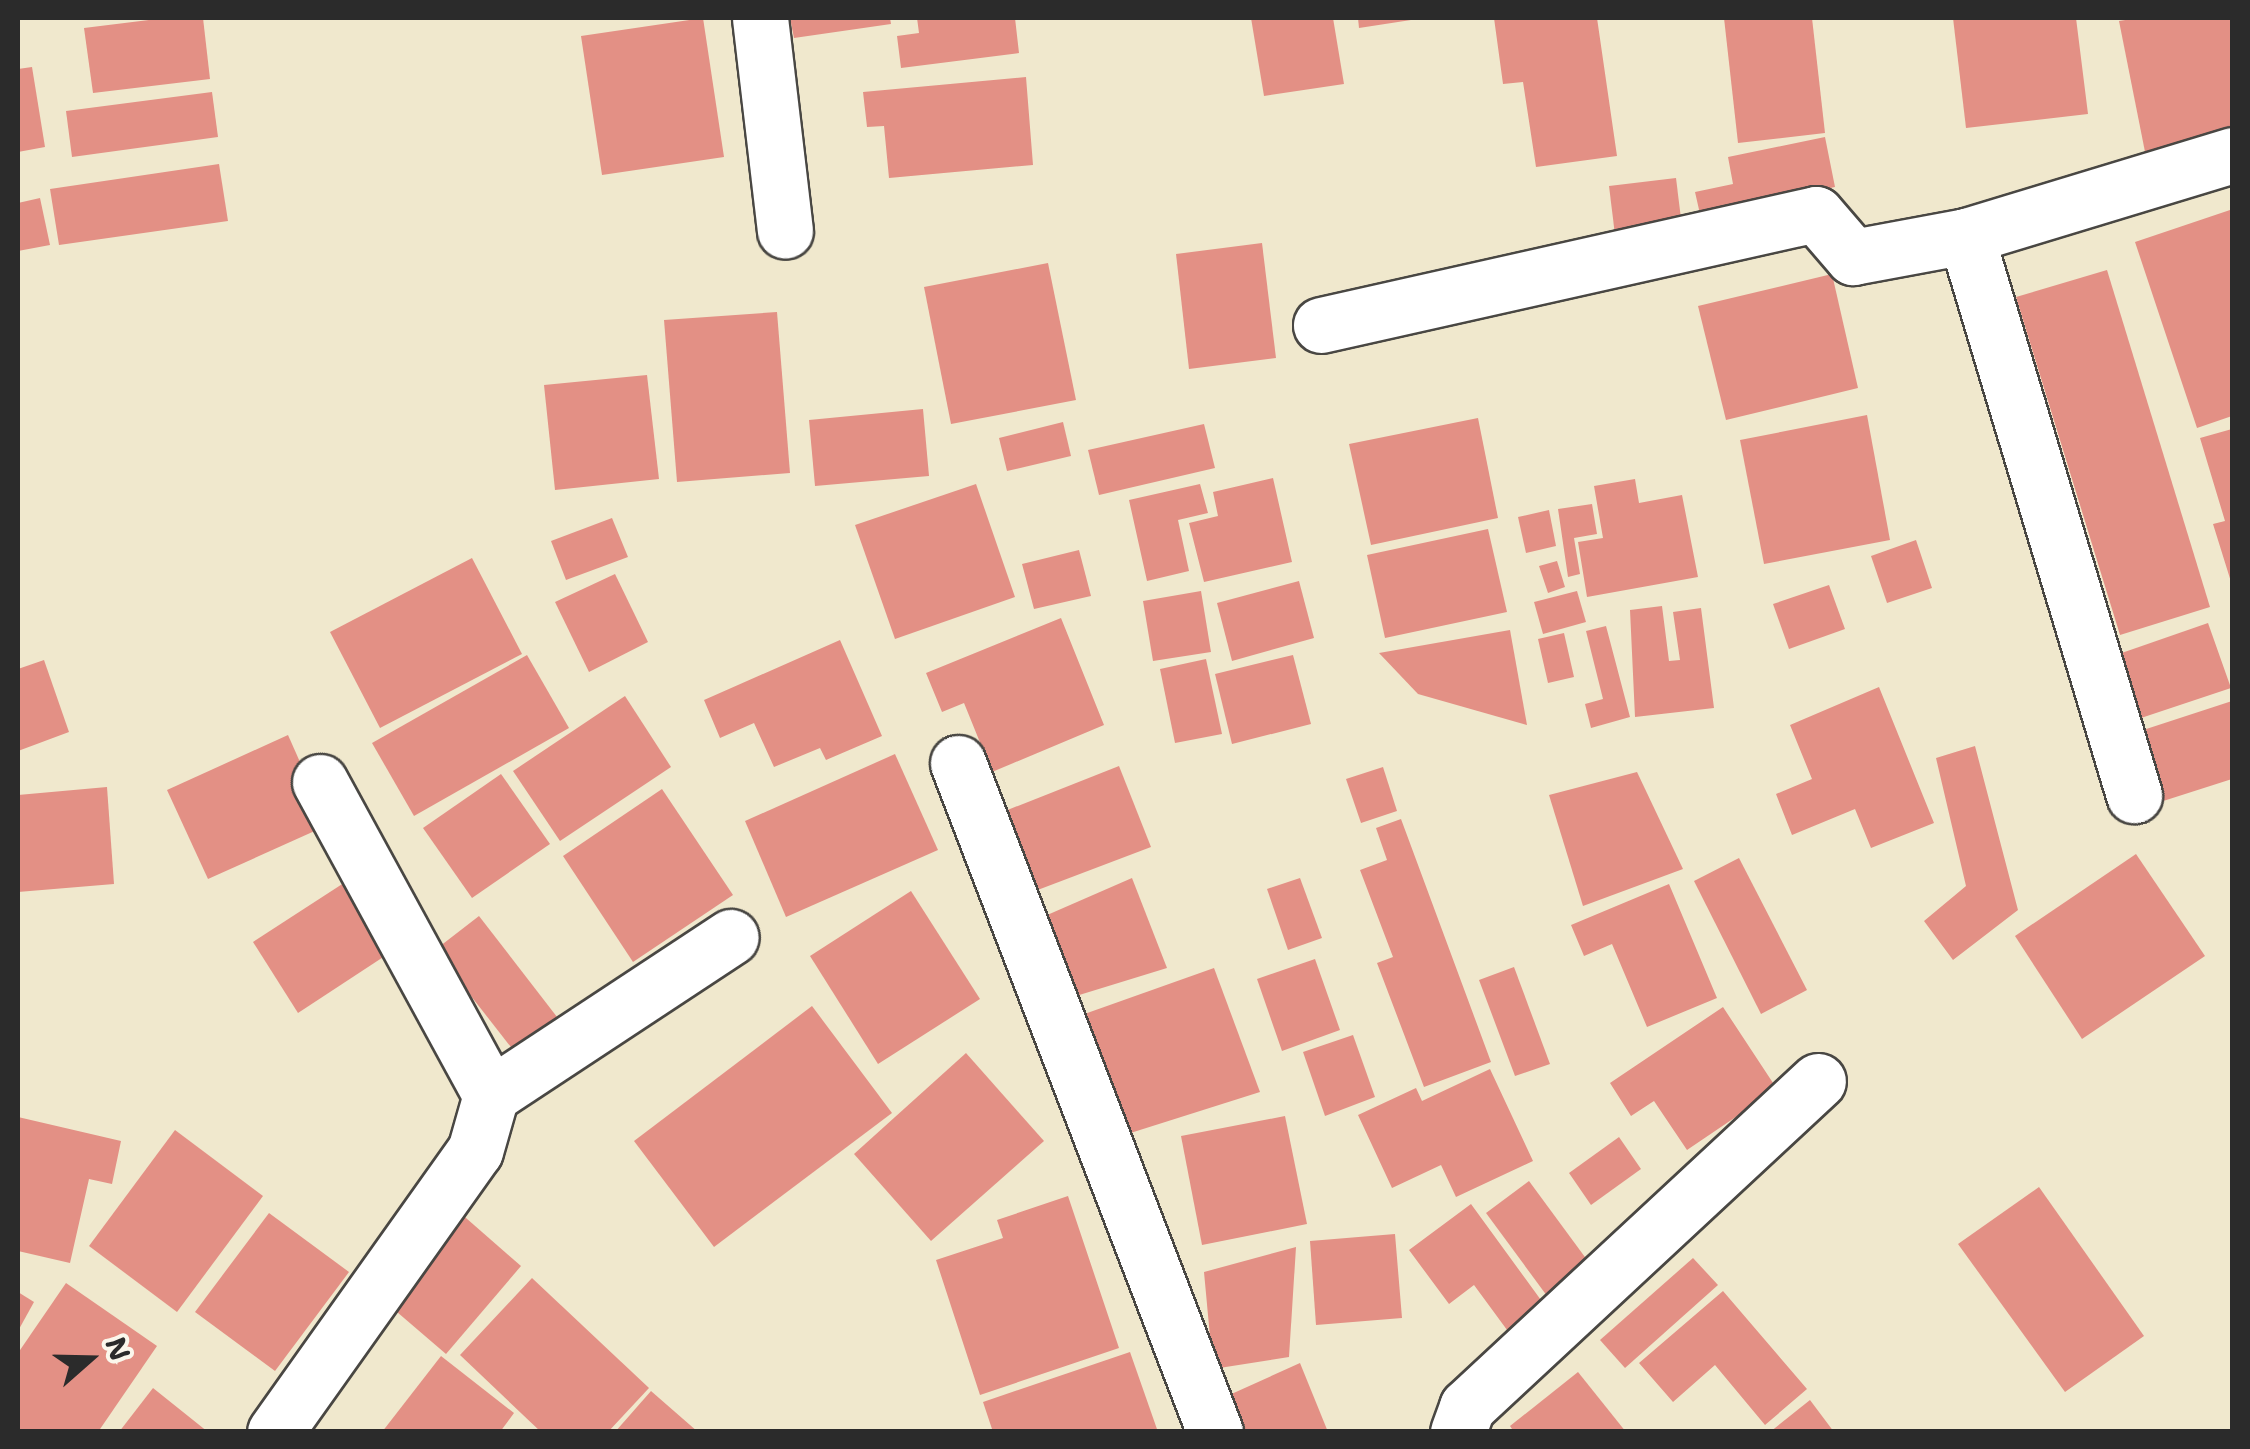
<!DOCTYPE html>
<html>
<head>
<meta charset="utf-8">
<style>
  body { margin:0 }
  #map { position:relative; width:2250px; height:1449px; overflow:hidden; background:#f0e8cd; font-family:"Shantell Sans",sans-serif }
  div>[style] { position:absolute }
  .building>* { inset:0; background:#e39085 }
  .roads { filter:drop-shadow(2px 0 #494743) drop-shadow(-2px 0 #494743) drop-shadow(0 2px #494743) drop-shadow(0 -2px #494743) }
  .minor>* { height:55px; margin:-27.5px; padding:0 27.5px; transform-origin:27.5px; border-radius:27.5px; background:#fff }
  span { translate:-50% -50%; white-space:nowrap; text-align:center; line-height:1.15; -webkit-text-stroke:10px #fbf7ec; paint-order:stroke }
  .frame { position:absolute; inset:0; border:20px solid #2b2b2b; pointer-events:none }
  .north { position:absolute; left:40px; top:1309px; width:100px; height:100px; -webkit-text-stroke:8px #fbf7ec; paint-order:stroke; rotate:70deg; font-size:28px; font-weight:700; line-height:40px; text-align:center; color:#2b2b2b }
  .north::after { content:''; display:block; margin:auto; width:35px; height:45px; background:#2b2b2b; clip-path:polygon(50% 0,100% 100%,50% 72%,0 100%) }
</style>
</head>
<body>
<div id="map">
  <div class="building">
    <div style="clip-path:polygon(165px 18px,203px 18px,210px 79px,93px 93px,84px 28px)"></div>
    <div style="clip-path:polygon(703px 18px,724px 157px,602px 175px,581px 36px)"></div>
    <div style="clip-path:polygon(790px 18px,890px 18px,891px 24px,794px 38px)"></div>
    <div style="clip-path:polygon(917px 18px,1015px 18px,1019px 53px,901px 68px,897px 36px,919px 33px)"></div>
    <div style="clip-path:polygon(1251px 18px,1333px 18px,1344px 84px,1264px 96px)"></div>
    <div style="clip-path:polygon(1358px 18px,1411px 18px,1411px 20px,1359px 28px)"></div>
    <div style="clip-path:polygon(1494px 18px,1597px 18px,1617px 156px,1536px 167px,1523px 82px,1503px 84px)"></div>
    <div style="clip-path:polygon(1724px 18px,1812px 18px,1825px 133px,1738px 143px)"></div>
    <div style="clip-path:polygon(1953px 18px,2076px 18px,2088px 114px,1966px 128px)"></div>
    <div style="clip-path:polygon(2138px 18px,2232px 18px,2232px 165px,2151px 182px,2119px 21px)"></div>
    <div style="clip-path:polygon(32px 67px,45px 147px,18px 152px,18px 69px)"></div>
    <div style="clip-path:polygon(1026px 77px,1033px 165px,889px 178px,884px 126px,867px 127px,863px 92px)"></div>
    <div style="clip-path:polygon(212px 92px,218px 137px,72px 157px,66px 111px)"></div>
    <div style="clip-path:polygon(1825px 137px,1835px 187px,1700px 214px,1695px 192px,1733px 184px,1728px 157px)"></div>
    <div style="clip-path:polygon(219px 164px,228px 221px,59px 245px,50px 189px)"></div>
    <div style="clip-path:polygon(1676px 178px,1682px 227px,1615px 235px,1609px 186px)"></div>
    <div style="clip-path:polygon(40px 198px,50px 245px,18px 251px,18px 203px)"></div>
    <div style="clip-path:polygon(2230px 210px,2232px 416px,2197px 428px,2135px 242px)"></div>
    <div style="clip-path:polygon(1262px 243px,1276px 358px,1189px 369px,1176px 254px)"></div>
    <div style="clip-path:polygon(1048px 263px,1076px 400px,951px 424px,924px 287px)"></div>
    <div style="clip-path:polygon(2107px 270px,2210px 607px,2120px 635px,2016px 297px)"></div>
    <div style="clip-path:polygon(1832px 274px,1858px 388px,1726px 420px,1698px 306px)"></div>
    <div style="clip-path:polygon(777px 312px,790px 473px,677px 482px,664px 320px)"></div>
    <div style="clip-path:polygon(647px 375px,659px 479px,555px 490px,544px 385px)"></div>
    <div style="clip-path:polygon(923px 409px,929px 476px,815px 486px,809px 420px)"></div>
    <div style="clip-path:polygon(1867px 415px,1890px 540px,1764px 564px,1740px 440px)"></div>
    <div style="clip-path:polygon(1478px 418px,1498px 518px,1371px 545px,1349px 444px)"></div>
    <div style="clip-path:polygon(1063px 422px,1071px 456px,1007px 471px,999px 438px)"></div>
    <div style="clip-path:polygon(1204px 424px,1215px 468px,1099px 495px,1088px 450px)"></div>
    <div style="clip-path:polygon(2232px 429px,2232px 585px,2213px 524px,2225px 521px,2200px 438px)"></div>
    <div style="clip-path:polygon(1273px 478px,1292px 562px,1204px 582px,1189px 523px,1218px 516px,1213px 492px)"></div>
    <div style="clip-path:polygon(1635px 479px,1639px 503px,1682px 495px,1698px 577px,1587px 597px,1578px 542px,1603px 538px,1594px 486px)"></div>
    <div style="clip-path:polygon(976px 484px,1015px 597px,895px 639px,855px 525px)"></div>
    <div style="clip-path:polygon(1200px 484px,1208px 513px,1178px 520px,1189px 571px,1147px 581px,1129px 500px)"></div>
    <div style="clip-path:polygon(1592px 504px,1597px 534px,1574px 538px,1580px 574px,1568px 577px,1558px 509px)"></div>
    <div style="clip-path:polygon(1549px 510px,1556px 546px,1526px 553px,1518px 517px)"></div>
    <div style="clip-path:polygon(612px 518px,628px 557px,566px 580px,551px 541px)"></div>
    <div style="clip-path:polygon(1488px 529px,1507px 612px,1385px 638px,1367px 555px)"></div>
    <div style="clip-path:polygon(1916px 540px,1932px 588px,1887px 603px,1871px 556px)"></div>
    <div style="clip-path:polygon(1079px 550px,1091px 596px,1034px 609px,1022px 564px)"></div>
    <div style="clip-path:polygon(472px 558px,522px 654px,380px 728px,330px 632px)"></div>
    <div style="clip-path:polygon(1557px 561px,1565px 587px,1548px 593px,1539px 566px)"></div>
    <div style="clip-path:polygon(615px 574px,648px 642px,589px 672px,555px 602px)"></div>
    <div style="clip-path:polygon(1299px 581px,1314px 638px,1232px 661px,1217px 603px)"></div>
    <div style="clip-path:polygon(1829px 585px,1845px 629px,1789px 649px,1773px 604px)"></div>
    <div style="clip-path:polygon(1201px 591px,1211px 652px,1153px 661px,1143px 601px)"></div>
    <div style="clip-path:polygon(1577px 591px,1586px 622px,1543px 634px,1534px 602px)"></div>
    <div style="clip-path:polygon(1662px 606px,1669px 661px,1680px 660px,1673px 612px,1701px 608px,1714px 708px,1635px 717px,1630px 610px)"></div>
    <div style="clip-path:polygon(1061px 618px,1104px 725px,992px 772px,964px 703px,942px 712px,926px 673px)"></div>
    <div style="clip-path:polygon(2208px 623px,2231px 688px,2135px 720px,2113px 656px)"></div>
    <div style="clip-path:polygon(1606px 626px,1630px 717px,1591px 728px,1585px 704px,1603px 699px,1586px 631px)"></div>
    <div style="clip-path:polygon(1510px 630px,1527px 725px,1418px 694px,1379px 653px)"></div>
    <div style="clip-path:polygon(1564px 633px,1574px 677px,1548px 683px,1538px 639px)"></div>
    <div style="clip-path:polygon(840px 640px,882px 736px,826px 760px,820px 748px,774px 767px,754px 723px,720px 738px,704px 700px)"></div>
    <div style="clip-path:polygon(527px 655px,569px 728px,414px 816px,372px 743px)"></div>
    <div style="clip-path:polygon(1293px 655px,1311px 724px,1232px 744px,1215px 674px)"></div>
    <div style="clip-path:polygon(1206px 659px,1222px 734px,1175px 743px,1160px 669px)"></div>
    <div style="clip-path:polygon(44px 660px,69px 732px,18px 751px,18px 669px)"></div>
    <div style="clip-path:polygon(1879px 687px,1934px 823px,1871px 848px,1855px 809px,1792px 835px,1776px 794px,1812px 779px,1790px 725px)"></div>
    <div style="clip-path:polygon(625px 696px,671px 767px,560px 841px,513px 771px)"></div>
    <div style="clip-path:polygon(2232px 701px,2232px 779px,2157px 803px,2134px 733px)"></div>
    <div style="clip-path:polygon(288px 735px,328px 825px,208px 879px,167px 790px)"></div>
    <div style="clip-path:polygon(1975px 746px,2018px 910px,1953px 960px,1924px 921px,1966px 886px,1936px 758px)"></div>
    <div style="clip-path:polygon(895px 754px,938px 850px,786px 917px,745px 821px)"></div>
    <div style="clip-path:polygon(1119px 766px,1151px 847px,1035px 891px,1005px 811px)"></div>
    <div style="clip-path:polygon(1383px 767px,1397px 811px,1361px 823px,1346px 779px)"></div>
    <div style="clip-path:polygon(1637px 772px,1683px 869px,1583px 906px,1549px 795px)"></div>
    <div style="clip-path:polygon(501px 774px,550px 844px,472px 898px,423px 828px)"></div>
    <div style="clip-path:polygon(107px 787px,114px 884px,18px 892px,18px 795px)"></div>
    <div style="clip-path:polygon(662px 789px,733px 895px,633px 962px,563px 856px)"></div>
    <div style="clip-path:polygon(1401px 819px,1491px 1062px,1424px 1087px,1377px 963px,1393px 957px,1360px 870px,1387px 860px,1376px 828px)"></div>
    <div style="clip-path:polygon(2136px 854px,2205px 956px,2082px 1039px,2015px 936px)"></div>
    <div style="clip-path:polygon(1739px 858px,1807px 990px,1761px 1014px,1694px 881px)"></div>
    <div style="clip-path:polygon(1132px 878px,1167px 968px,1063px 1000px,1038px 919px)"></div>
    <div style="clip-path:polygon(1300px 878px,1322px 938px,1288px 950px,1267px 889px)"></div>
    <div style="clip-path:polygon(350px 879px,394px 950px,298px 1013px,253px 942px)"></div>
    <div style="clip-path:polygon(1669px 884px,1717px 998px,1647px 1027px,1612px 944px,1584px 956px,1571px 925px)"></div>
    <div style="clip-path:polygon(911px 891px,980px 999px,878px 1064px,810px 956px)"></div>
    <div style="clip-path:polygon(479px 916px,564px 1026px,521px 1060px,435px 950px)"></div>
    <div style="clip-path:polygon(1315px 959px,1340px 1030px,1282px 1051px,1257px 979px)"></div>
    <div style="clip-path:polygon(1514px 967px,1550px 1064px,1515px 1076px,1479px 980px)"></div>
    <div style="clip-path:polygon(1214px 968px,1260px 1092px,1121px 1136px,1076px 1017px)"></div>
    <div style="clip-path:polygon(812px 1006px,892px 1113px,714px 1247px,634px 1141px)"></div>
    <div style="clip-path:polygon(1723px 1007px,1777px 1089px,1687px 1150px,1654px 1101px,1631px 1116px,1610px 1083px)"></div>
    <div style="clip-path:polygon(1353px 1035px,1375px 1097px,1325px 1116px,1303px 1052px)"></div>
    <div style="clip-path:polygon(966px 1053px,1044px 1141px,931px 1241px,854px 1154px)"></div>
    <div style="clip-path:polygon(1490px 1069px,1533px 1161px,1456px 1197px,1441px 1165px,1392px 1188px,1358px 1115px,1416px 1088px,1422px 1101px)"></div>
    <div style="clip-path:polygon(1285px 1116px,1307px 1224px,1202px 1245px,1181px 1136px)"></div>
    <div style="clip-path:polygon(18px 1117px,121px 1141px,112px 1184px,89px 1179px,70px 1263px,18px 1251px)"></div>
    <div style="clip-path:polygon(175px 1130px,263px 1196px,177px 1312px,89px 1246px)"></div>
    <div style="clip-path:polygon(1619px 1137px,1641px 1169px,1591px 1205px,1569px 1173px)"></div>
    <div style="clip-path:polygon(1529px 1181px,1593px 1268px,1550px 1300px,1486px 1213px)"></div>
    <div style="clip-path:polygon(2039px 1187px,2144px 1336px,2065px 1392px,1958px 1244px)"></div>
    <div style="clip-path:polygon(1068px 1196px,1119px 1348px,980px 1395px,936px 1260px,1003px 1238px,997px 1220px)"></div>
    <div style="clip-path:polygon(1471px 1204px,1546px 1307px,1510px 1334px,1474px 1285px,1449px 1304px,1409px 1250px)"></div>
    <div style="clip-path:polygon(458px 1211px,521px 1266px,446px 1354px,383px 1300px)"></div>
    <div style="clip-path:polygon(269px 1213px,349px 1272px,275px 1371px,195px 1312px)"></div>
    <div style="clip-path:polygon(1395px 1234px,1402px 1318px,1316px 1325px,1310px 1241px)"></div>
    <div style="clip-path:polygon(1296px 1247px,1289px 1357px,1213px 1369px,1204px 1272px)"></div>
    <div style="clip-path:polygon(1693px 1258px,1718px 1285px,1625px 1368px,1600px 1340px)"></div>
    <div style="clip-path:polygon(532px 1278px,649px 1388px,608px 1432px,541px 1432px,460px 1355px)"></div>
    <div style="clip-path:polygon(66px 1283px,157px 1346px,98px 1432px,18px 1432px,18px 1353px)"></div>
    <div style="clip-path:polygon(1723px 1291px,1807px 1389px,1765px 1425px,1715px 1365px,1673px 1402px,1639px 1363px)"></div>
    <div style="clip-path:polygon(18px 1292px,34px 1302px,18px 1331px)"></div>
    <div style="clip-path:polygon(1130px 1352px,1158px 1432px,993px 1432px,983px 1402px)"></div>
    <div style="clip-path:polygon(441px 1356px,514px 1413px,500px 1432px,382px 1432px)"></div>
    <div style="clip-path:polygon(1300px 1363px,1328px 1432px,1241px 1432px,1227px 1396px)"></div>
    <div style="clip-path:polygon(1578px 1372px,1626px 1432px,1514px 1432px,1510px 1426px)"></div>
    <div style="clip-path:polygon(153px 1388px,208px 1432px,119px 1432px)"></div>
    <div style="clip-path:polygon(651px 1391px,698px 1432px,615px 1432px)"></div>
    <div style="clip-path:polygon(1810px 1400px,1834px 1432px,1770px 1432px)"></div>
  </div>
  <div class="roads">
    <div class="minor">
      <div style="left:760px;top:18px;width:214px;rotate:83.3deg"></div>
      <div style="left:1966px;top:236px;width:584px;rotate:73.27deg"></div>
      <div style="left:1321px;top:325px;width:507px;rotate:-12.64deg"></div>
      <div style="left:1816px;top:214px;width:57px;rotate:49.3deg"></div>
      <div style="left:1853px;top:257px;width:115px;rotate:-10.5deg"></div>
      <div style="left:1966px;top:236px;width:278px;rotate:-16.9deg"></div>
      <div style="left:958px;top:763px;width:717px;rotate:68.99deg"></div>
      <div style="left:320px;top:782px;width:357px;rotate:61.4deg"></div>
      <div style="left:275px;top:1432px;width:345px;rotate:-54.6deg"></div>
      <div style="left:475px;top:1151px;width:58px;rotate:-74.1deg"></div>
      <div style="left:491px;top:1095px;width:287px;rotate:-33.4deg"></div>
      <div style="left:1458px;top:1432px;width:27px;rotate:-70deg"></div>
      <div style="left:1467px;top:1407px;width:479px;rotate:-42.9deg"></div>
    </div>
  </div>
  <div class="frame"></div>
  <div class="north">N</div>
</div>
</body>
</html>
